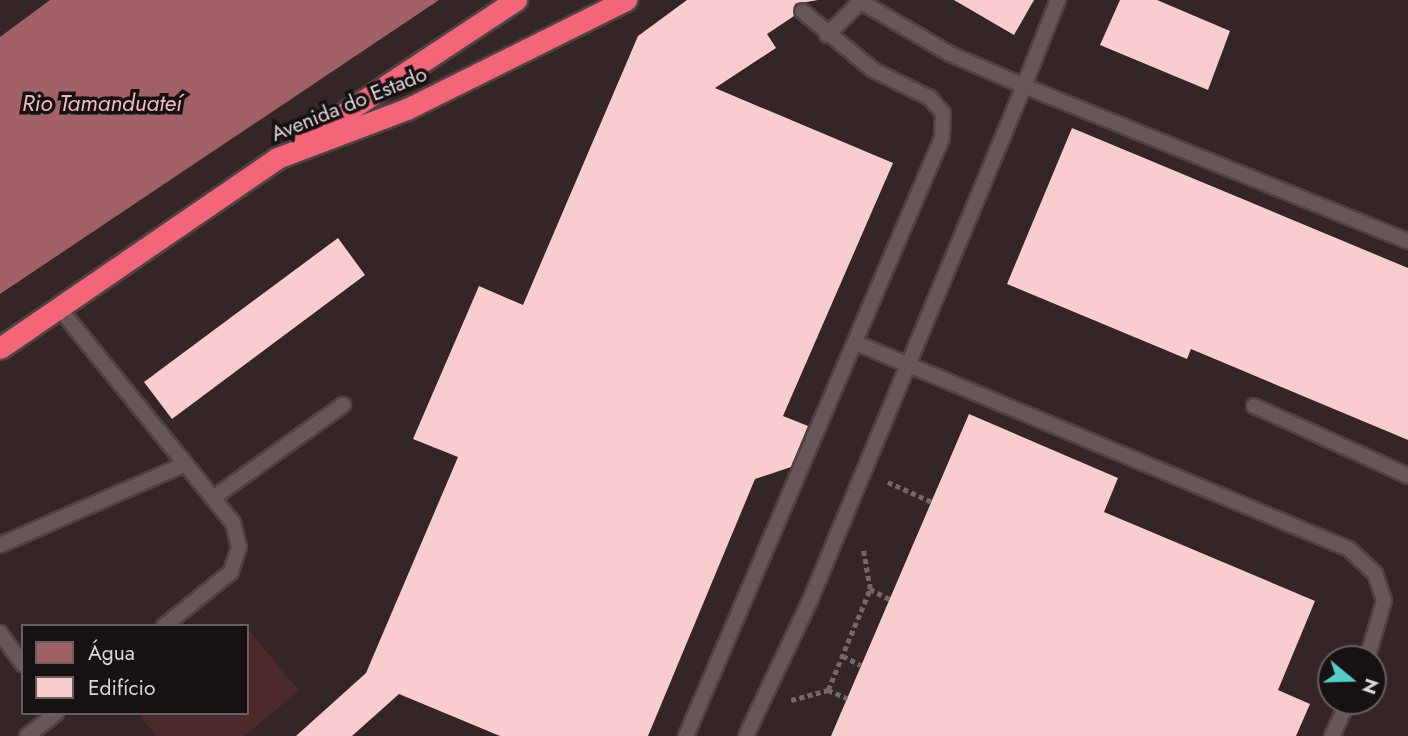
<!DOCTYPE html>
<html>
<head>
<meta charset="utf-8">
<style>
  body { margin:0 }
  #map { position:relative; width:1408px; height:736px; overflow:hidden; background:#342627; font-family:Jost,sans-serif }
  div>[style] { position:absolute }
  .green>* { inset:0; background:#4b292c }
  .water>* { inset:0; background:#a16166 }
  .building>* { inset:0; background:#f9cccf }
  .path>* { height:4.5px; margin-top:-2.25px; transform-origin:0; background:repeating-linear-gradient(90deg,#746768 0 5px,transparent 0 8.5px) }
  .roads { filter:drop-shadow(2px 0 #4f4243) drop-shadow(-2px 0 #4f4243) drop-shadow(0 2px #4f4243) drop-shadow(0 -2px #4f4243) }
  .lane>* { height:14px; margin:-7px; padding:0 7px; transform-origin:7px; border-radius:7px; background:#685758 }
  .highway>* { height:21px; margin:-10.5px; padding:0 10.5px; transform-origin:10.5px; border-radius:10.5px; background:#f36579 }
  span { translate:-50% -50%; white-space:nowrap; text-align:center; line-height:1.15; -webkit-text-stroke:7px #171111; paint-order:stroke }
  .street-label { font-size:21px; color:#dfd5d6 }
  .water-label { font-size:23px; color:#f4b9bd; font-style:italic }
  .legend { position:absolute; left:21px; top:624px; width:228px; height:91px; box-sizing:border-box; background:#171111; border:2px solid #675f60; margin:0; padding:9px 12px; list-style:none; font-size:21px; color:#dfd5d6 }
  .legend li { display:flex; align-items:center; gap:14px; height:35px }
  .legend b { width:35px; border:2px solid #675f60 }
  .north { position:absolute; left:1317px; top:645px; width:70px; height:70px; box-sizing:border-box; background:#171111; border:2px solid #675f60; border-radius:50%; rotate:109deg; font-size:19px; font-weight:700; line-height:28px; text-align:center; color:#dfd5d6 }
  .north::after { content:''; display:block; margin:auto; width:24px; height:32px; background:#52cdcc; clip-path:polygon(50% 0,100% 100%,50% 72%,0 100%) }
</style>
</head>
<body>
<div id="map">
  <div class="green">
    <div style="clip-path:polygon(247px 628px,299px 691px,244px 736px,156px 736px,138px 713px,247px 713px)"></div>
  </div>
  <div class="water">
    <div style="clip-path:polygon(50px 0,439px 0,0 294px,0 37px)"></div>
  </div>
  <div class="building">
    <div style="clip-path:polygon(687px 0,818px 0,795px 4px,794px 16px,767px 34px,776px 48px,715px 88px,893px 163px,783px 416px,808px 426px,791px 467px,755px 479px,648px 736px,500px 736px,399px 694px,352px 736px,296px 736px,366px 673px,458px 457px,413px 439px,479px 286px,523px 305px,638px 36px)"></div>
    <div style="clip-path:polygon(954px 0,1034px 0,1014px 35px)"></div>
    <div style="clip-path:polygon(1120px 0,1157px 0,1230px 31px,1208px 90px,1100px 45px)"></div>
    <div style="clip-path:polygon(1072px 128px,1408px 268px,1408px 440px,1191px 349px,1187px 359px,1007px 284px)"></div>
    <div style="clip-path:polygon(338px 238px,365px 275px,172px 419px,144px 382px)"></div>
    <div style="clip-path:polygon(969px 414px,1118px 478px,1104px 512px,1315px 601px,1278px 690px,1310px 704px,1296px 736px,831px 736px)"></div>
  </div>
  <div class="path">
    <div style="left:888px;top:482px;width:48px;rotate:24.4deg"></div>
    <div style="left:870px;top:589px;width:22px;rotate:27deg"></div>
    <div style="left:843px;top:656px;width:20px;rotate:27deg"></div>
    <div style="left:828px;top:690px;width:21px;rotate:23deg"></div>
    <div style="left:791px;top:700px;width:38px;rotate:-15deg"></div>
    <div style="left:828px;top:690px;width:109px;rotate:-67.4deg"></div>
    <div style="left:870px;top:589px;width:41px;rotate:-99.9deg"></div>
  </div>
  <div class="roads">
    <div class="lane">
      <div style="left:1058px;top:0;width:92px;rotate:111.6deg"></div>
      <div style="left:1024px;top:86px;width:414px;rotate:22deg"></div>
      <div style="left:827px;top:35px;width:47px;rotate:-45deg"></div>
      <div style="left:59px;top:308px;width:277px;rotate:51deg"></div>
      <div style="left:233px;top:523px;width:25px;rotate:76deg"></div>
      <div style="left:239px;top:547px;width:26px;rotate:108deg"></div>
      <div style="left:231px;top:572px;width:86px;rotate:141.1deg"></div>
      <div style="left:856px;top:343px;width:534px;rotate:22.68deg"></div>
      <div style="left:1349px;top:549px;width:35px;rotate:43deg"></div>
      <div style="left:1375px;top:573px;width:29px;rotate:72deg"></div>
      <div style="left:1384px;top:601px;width:60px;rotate:106.3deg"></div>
      <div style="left:1254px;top:406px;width:169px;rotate:24.4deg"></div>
      <div style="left:213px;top:498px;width:160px;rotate:-35.6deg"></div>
      <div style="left:0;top:545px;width:202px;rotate:-23.6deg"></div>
      <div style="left:0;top:633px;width:39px;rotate:54deg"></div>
      <div style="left:27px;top:736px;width:37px;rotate:-38deg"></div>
      <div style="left:686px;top:736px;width:650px;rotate:-66.82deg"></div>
      <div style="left:942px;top:138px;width:25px;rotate:-88deg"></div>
      <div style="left:943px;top:113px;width:20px;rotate:-131deg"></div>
      <div style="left:930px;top:98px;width:64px;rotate:-153.8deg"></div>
      <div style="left:873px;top:70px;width:92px;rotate:-140.3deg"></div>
      <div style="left:746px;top:736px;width:147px;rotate:-64.7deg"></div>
      <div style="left:809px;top:603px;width:560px;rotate:-67.42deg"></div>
      <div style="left:1024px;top:86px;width:81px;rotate:-156.6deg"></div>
      <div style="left:950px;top:54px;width:107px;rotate:-149.6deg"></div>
      <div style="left:1332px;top:736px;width:38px;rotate:-65deg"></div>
    </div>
    <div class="highway">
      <div style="left:305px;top:139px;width:253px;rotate:-33.4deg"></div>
      <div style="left:0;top:348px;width:336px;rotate:-34.4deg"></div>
      <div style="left:277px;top:158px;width:139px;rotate:-20.7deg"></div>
      <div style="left:407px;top:109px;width:245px;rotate:-26.5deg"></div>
    </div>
  </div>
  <div class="street-label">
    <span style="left:349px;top:104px;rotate:-22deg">Avenida do Estado</span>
  </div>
  <div class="water-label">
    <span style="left:102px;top:103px">Rio Tamanduateí</span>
  </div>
  <ul class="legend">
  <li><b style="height:19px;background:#a16166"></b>Água</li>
  <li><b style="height:19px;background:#f9cccf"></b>Edifício</li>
  </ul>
  <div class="north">N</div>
</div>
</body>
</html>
